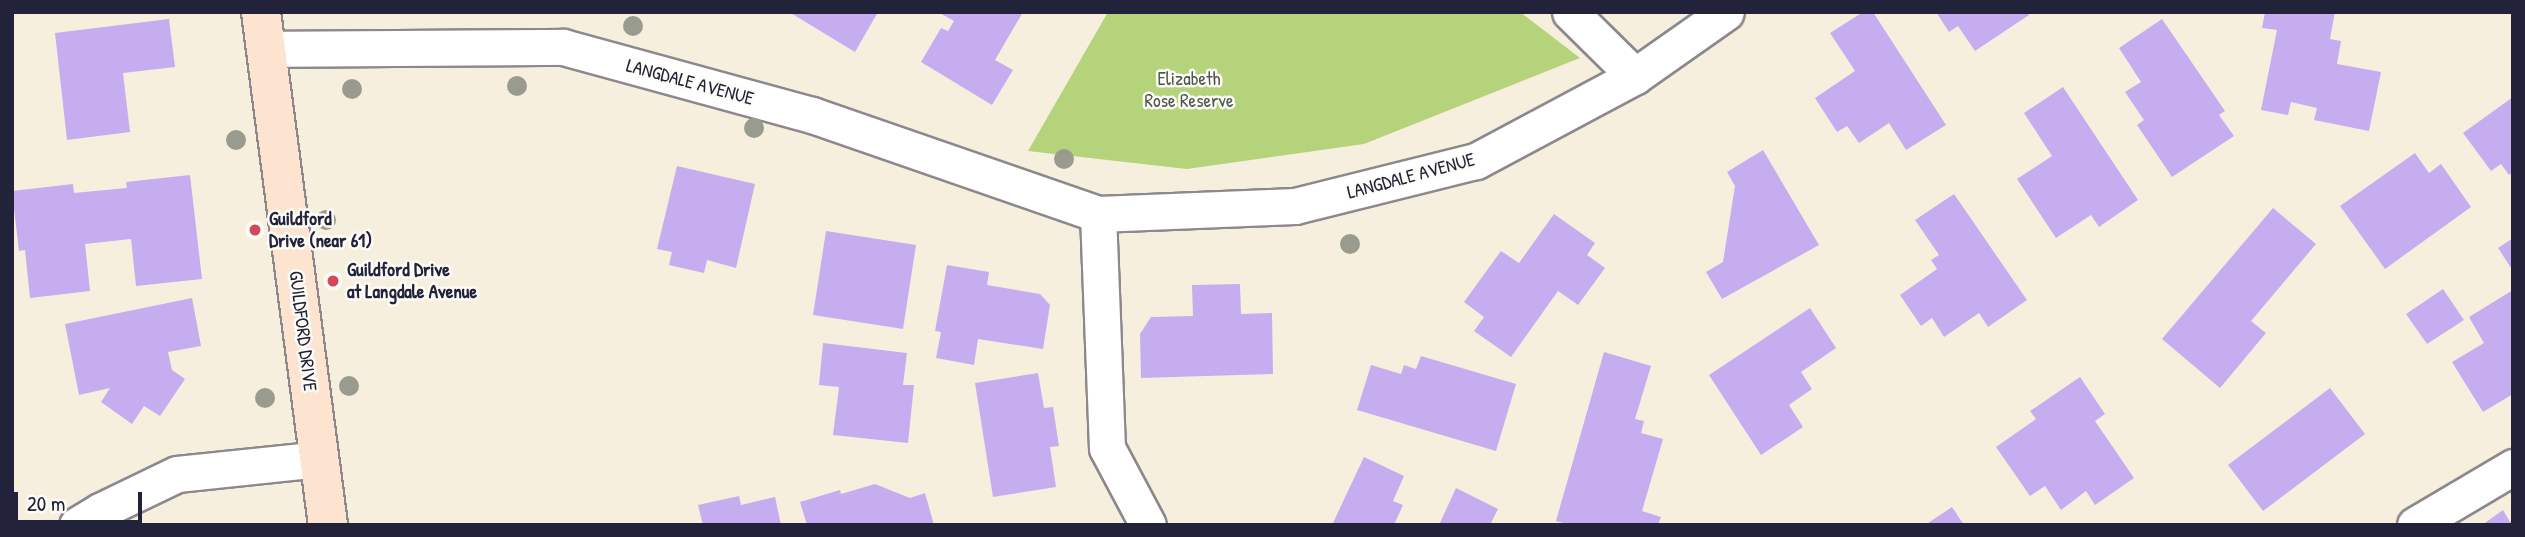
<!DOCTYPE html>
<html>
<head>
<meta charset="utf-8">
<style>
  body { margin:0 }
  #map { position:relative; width:2525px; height:537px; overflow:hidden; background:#f7efde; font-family:"Patrick Hand",sans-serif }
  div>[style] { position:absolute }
  .green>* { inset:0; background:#b4d37b }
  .building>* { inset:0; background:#c6adef }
  .roads { filter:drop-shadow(2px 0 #8c888c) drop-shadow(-2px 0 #8c888c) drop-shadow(0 2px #8c888c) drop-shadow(0 -2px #8c888c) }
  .street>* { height:35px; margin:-17.5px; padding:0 17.5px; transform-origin:17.5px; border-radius:17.5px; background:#fff }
  .secondary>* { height:38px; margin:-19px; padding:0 19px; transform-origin:19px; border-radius:19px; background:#fde4d0 }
  .trees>* { width:20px; height:20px; margin:-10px; border-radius:50%; background:#9a9b8f }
  .dots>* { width:19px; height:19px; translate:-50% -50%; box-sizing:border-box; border:4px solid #fdfcf7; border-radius:50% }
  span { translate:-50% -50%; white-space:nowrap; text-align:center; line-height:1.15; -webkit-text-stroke:5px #fdfcf7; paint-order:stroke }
  .park-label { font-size:19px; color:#4e574e }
  .street-label { font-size:19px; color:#22223b }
  .poi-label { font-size:19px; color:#22223b; font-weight:700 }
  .left { translate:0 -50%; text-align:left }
  .frame { position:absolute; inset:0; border:14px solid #22223b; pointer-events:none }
  .scale { position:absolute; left:14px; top:492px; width:128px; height:32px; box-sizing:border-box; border:4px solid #22223b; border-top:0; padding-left:9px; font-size:21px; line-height:24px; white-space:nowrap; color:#22223b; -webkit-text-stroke:5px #fdfcf7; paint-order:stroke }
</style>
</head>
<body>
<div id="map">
  <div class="green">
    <div style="clip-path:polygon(1108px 12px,1520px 12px,1580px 58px,1364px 144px,1187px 169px,1028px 151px)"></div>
  </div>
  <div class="building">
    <div style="clip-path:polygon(789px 12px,878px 12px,855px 52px)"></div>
    <div style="clip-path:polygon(938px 12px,1023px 12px,995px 60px,1013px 70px,992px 105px,921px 62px,941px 28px,948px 31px,954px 21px)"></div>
    <div style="clip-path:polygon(1863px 12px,1873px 12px,1946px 125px,1906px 150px,1889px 123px,1859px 143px,1847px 126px,1837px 132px,1815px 98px,1855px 71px,1830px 33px)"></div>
    <div style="clip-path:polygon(1936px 12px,2028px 12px,2029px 15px,1975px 51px,1958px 26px,1949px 32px)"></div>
    <div style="clip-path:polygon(2265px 12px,2335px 12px,2330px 39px,2341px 41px,2337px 64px,2381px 72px,2369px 131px,2314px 120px,2317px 108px,2291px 102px,2288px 115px,2261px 110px,2277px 30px,2262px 28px)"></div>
    <div style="clip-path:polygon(169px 19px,175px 67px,123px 73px,130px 132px,67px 140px,55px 33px)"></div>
    <div style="clip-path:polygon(2162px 19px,2225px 111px,2219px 115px,2234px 136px,2172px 177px,2137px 125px,2144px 120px,2125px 92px,2141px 82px,2119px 48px)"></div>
    <div style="clip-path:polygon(2063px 87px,2138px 200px,2099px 227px,2091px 215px,2056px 238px,2017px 179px,2052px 156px,2024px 113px)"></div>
    <div style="clip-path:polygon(2513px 97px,2513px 172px,2509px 175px,2501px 164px,2491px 171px,2463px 133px)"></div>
    <div style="clip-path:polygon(1763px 150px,1819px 245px,1722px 299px,1706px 272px,1723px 262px,1735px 186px,1727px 172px)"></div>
    <div style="clip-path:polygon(2415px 153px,2429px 173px,2441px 164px,2471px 207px,2385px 269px,2340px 206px)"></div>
    <div style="clip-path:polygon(677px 166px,755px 184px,736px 268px,707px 260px,704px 273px,669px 265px,672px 252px,657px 249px)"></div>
    <div style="clip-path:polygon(190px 175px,202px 279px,136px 286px,131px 239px,85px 244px,90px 291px,30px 298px,25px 250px,19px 251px,12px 191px,73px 184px,74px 193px,127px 188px,126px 182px)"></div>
    <div style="clip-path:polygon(1954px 194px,2027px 300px,1988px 327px,1979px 313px,1944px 337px,1932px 318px,1921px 326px,1900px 295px,1937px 269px,1931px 260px,1939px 255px,1915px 220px)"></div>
    <div style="clip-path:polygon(2273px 208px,2316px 244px,2251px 321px,2266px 333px,2220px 388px,2162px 339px)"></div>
    <div style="clip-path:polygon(1554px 214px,1595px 243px,1587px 255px,1605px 268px,1578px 305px,1558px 291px,1511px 357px,1474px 331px,1484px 317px,1464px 302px,1501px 251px,1519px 263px)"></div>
    <div style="clip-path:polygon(826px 231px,916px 245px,903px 329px,813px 315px)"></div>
    <div style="clip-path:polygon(2513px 238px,2513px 271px,2498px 248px)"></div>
    <div style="clip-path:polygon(947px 265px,989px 272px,987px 285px,1040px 294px,1050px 305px,1043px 349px,978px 339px,974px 365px,936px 358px,941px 332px,935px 331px)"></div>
    <div style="clip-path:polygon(1240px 284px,1241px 314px,1272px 313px,1273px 374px,1141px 378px,1140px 334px,1151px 317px,1193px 316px,1192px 285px)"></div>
    <div style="clip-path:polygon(2443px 289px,2464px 320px,2427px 344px,2406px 314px)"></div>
    <div style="clip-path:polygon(2513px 290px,2513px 394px,2483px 412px,2452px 362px,2484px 343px,2469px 317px)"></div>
    <div style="clip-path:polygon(192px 298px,201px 346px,168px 352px,172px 370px,185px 379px,160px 416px,144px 406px,132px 424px,101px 402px,110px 388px,79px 395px,65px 324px)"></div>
    <div style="clip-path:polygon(1810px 308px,1836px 348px,1801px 372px,1812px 389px,1789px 405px,1803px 427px,1761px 455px,1709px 375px)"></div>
    <div style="clip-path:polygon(823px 343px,907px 353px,903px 385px,914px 385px,908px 443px,833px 435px,839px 387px,819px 385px)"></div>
    <div style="clip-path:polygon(1604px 352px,1651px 366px,1635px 419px,1644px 421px,1641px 433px,1663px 439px,1642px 511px,1661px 517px,1658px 525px,1570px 525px,1556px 521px)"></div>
    <div style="clip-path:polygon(1421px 356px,1516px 384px,1496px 451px,1357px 410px,1371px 365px,1401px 374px,1404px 365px,1416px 369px)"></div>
    <div style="clip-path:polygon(1038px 373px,1044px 408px,1053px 407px,1059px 446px,1050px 447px,1056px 487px,993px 497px,975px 383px)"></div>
    <div style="clip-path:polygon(2080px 377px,2105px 414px,2095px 421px,2134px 478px,2095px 505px,2086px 491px,2061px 510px,2045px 486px,2030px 496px,1996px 447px,2036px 419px,2030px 411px)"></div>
    <div style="clip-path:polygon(2330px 388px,2365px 434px,2263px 511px,2228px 465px)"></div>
    <div style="clip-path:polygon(1364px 457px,1404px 476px,1393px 501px,1403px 505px,1394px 525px,1332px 525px)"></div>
    <div style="clip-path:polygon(875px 484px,910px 498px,925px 493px,934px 525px,807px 525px,800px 502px,840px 490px,841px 494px)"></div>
    <div style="clip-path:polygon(1456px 488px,1498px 509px,1490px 525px,1439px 525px)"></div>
    <div style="clip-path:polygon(739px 496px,741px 505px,775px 497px,781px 525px,703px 525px,698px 505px)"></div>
    <div style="clip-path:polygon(1952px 507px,1964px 525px,1925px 525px)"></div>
    <div style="clip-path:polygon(2503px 510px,2510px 522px,2513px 520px,2513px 525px,2482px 525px)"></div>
  </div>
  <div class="roads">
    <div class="street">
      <div style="left:1570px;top:12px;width:91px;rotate:44.6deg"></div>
      <div style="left:266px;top:49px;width:297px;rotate:-0.4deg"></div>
      <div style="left:563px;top:47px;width:258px;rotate:15.3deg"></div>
      <div style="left:812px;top:115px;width:303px;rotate:19.1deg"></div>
      <div style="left:1098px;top:214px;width:197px;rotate:-2.3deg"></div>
      <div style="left:1295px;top:206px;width:187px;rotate:-14deg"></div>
      <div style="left:1476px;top:161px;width:180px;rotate:-28.1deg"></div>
      <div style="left:1635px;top:76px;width:111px;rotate:-35.1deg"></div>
      <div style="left:1098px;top:214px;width:234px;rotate:87.8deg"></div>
      <div style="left:1107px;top:448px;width:87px;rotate:62deg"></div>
      <div style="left:77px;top:525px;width:27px;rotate:-31deg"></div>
      <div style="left:100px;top:511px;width:85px;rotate:-25.7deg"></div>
      <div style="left:177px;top:474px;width:143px;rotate:-6deg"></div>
      <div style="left:2415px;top:525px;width:114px;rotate:-30.6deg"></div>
    </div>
    <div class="secondary">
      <div style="left:261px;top:12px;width:517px;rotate:82.56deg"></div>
    </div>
  </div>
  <div class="trees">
    <div style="left:633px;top:26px"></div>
    <div style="left:517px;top:86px"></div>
    <div style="left:352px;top:89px"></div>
    <div style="left:754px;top:128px"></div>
    <div style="left:236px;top:140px"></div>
    <div style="left:1064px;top:159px"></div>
    <div style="left:326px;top:220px"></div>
    <div style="left:1350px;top:244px"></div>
    <div style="left:349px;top:386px"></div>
    <div style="left:265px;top:398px"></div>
  </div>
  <div class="dots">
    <div style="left:255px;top:230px;background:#d1495b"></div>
    <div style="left:333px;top:281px;background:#d1495b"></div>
  </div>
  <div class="park-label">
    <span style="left:1189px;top:90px">Elizabeth<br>Rose Reserve</span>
  </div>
  <div class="street-label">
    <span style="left:690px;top:82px;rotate:15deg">LANGDALE AVENUE</span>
    <span style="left:1411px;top:176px;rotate:-15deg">LANGDALE AVENUE</span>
    <span style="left:303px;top:331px;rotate:83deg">GUILDFORD DRIVE</span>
  </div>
  <div class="poi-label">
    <span class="left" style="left:269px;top:230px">Guildford<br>Drive (near 61)</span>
    <span class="left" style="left:347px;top:281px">Guildford Drive<br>at Langdale Avenue</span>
  </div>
  <div class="frame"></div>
  <div class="scale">20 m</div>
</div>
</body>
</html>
